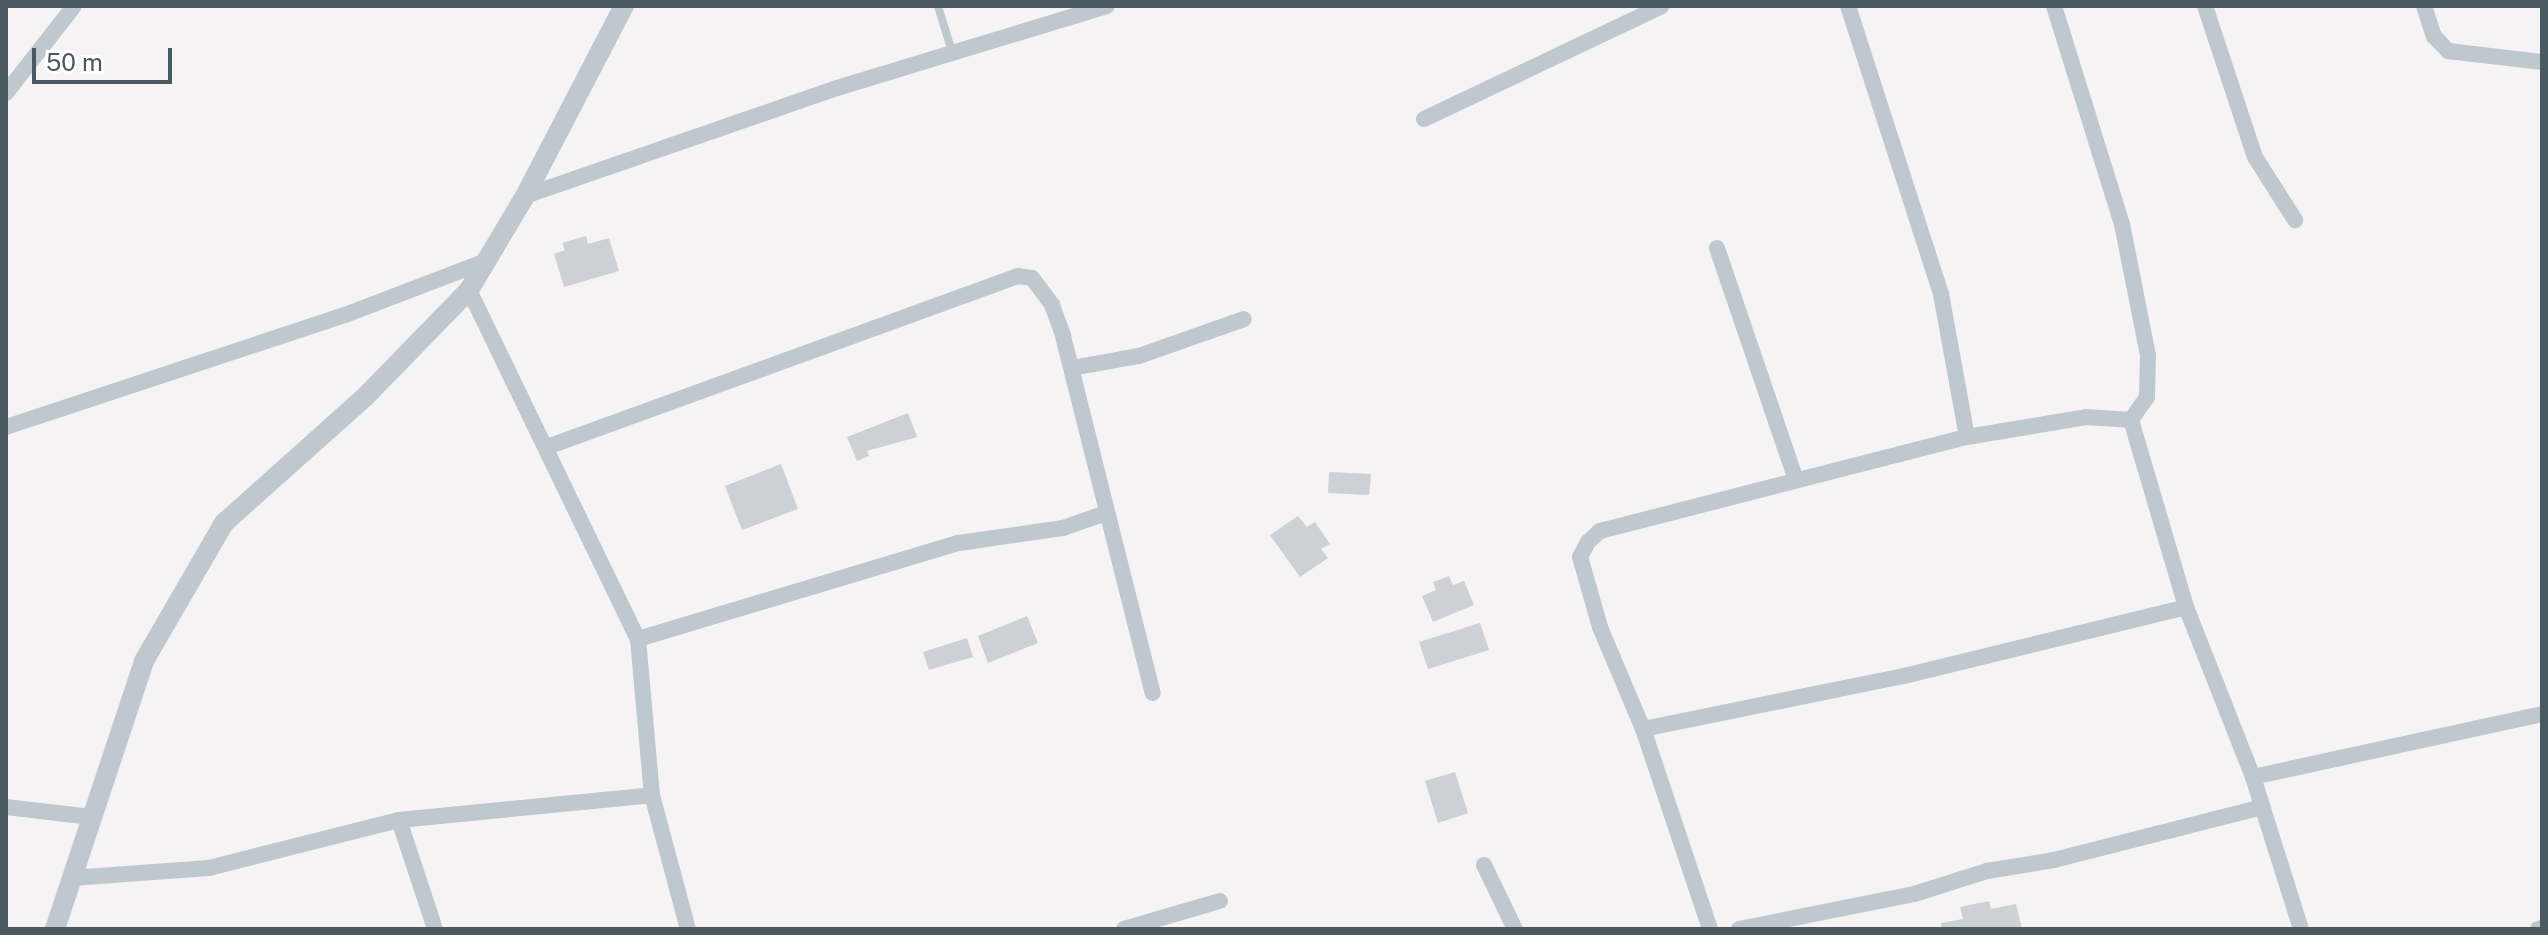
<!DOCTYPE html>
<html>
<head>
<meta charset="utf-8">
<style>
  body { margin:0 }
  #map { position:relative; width:2548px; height:935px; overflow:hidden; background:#f5f3f3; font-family:"Public Sans",sans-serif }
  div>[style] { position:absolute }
  .building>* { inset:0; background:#cdd0d5 }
  .service>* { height:8px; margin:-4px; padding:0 4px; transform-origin:4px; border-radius:4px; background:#bec8ce }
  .minor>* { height:16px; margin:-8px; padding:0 8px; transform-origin:8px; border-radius:8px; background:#bec8ce }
  .tertiary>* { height:20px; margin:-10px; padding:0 10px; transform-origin:10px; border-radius:10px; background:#bec8ce }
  span { translate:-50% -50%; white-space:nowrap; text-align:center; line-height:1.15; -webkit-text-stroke:8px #fff; paint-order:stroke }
  .frame { position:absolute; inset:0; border:8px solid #4a5860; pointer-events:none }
  .scale { position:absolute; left:32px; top:48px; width:140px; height:36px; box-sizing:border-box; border:4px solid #4a5860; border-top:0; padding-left:10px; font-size:24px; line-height:28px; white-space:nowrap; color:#4a5860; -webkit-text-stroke:6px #fff; paint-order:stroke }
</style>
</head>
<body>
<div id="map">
  <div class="building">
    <div style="clip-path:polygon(586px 236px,588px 244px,609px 238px,619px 271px,564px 287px,554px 254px,565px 250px,562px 243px)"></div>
    <div style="clip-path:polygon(908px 413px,917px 437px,867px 451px,869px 456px,857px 461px,847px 437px)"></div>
    <div style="clip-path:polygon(781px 464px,798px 509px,742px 530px,725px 486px)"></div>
    <div style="clip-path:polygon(1329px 472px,1371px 474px,1369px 495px,1328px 493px)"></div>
    <div style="clip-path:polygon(1298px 516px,1307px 527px,1315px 522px,1330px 544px,1321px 549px,1328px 558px,1300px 577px,1270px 535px)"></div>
    <div style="clip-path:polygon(1449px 576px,1453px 585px,1464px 581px,1474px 605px,1433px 622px,1422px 596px,1436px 590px,1433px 582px)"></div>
    <div style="clip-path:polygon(1027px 616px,1038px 643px,988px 663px,978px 636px)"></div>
    <div style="clip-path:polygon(1480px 623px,1489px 650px,1428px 669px,1419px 642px)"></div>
    <div style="clip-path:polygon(967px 638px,973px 657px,929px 670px,923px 652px)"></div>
    <div style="clip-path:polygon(1455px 772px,1468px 813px,1438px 823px,1425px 781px)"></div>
    <div style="clip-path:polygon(1989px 901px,1991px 909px,2016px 904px,2022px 929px,1942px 929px,1941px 923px,1963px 919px,1960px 907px)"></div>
  </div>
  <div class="service">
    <div style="left:938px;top:6px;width:51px;rotate:73deg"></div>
  </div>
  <div class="minor">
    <div style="left:1848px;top:6px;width:303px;rotate:72.1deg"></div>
    <div style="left:1941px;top:294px;width:145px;rotate:79.7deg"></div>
    <div style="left:2054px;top:6px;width:228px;rotate:72.7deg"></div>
    <div style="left:2122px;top:224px;width:134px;rotate:78.8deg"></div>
    <div style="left:2148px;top:355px;width:42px;rotate:91.4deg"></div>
    <div style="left:2147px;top:397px;width:28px;rotate:125deg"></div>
    <div style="left:2205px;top:6px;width:159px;rotate:71.7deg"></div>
    <div style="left:2255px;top:157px;width:75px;rotate:57.6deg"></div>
    <div style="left:2424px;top:6px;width:32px;rotate:72deg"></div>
    <div style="left:2434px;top:36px;width:21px;rotate:47deg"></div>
    <div style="left:2448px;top:51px;width:95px;rotate:6.7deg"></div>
    <div style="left:6px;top:93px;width:110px;rotate:-52deg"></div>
    <div style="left:1424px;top:119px;width:263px;rotate:-25.4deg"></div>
    <div style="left:525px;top:196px;width:330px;rotate:-19.1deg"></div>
    <div style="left:837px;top:88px;width:282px;rotate:-16.9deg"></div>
    <div style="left:1717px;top:248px;width:245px;rotate:71.2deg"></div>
    <div style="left:469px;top:290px;width:388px;rotate:64.2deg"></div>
    <div style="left:638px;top:639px;width:157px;rotate:84.9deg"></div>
    <div style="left:652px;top:795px;width:139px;rotate:75deg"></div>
    <div style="left:1072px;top:368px;width:68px;rotate:-10.2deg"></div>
    <div style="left:1139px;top:356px;width:111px;rotate:-19.4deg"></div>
    <div style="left:2131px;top:420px;width:195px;rotate:73.6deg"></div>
    <div style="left:2186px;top:607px;width:183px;rotate:68.5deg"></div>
    <div style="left:2253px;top:777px;width:159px;rotate:72.5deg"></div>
    <div style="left:6px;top:427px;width:357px;rotate:-18.3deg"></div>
    <div style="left:345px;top:315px;width:149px;rotate:-20.9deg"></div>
    <div style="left:547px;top:447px;width:501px;rotate:-19.95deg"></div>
    <div style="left:1018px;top:276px;width:14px;rotate:8deg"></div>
    <div style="left:1032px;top:278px;width:34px;rotate:53deg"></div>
    <div style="left:1052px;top:305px;width:33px;rotate:70deg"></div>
    <div style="left:1063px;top:336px;width:368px;rotate:75.9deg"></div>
    <div style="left:638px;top:639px;width:335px;rotate:-16.7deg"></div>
    <div style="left:959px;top:543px;width:105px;rotate:-8.2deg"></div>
    <div style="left:1063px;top:528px;width:46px;rotate:-19.2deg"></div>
    <div style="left:1643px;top:729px;width:266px;rotate:-11.5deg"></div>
    <div style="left:1904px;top:676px;width:290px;rotate:-13.7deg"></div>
    <div style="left:2253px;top:777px;width:296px;rotate:-12.3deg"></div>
    <div style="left:6px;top:807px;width:86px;rotate:6.7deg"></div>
    <div style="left:399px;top:820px;width:115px;rotate:71.7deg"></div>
    <div style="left:1484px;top:865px;width:71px;rotate:64.2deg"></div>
    <div style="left:72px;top:878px;width:137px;rotate:-4.2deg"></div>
    <div style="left:209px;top:868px;width:196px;rotate:-14.2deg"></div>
    <div style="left:399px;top:820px;width:254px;rotate:-5.6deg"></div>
    <div style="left:1124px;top:929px;width:100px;rotate:-16.3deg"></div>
    <div style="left:1710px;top:929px;width:211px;rotate:-108.5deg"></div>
    <div style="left:1643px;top:729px;width:111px;rotate:-112.9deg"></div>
    <div style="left:1600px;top:627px;width:73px;rotate:-105.9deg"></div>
    <div style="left:1580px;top:557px;width:17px;rotate:-62deg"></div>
    <div style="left:1588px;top:542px;width:16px;rotate:-43deg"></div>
    <div style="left:1600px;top:531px;width:379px;rotate:-14.4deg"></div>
    <div style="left:1967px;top:437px;width:121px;rotate:-9.5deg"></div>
    <div style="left:2086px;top:417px;width:45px;rotate:3.8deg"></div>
    <div style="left:1739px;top:929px;width:178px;rotate:-11.3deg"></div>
    <div style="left:1914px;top:894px;width:77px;rotate:-17.5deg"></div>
    <div style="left:1987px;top:871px;width:68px;rotate:-9.3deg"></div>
    <div style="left:2054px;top:860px;width:215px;rotate:-14.3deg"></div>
    <div style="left:2538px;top:929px;width:4px;rotate:-14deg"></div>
  </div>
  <div class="tertiary">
    <div style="left:55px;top:929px;width:282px;rotate:-71.6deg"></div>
    <div style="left:144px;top:661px;width:160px;rotate:-59.9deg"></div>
    <div style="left:224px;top:523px;width:189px;rotate:-41.8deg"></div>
    <div style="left:365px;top:397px;width:149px;rotate:-45.8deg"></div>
    <div style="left:469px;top:290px;width:109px;rotate:-59.2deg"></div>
    <div style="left:525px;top:196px;width:214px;rotate:-62.5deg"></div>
  </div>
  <div class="frame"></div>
  <div class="scale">50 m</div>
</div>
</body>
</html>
